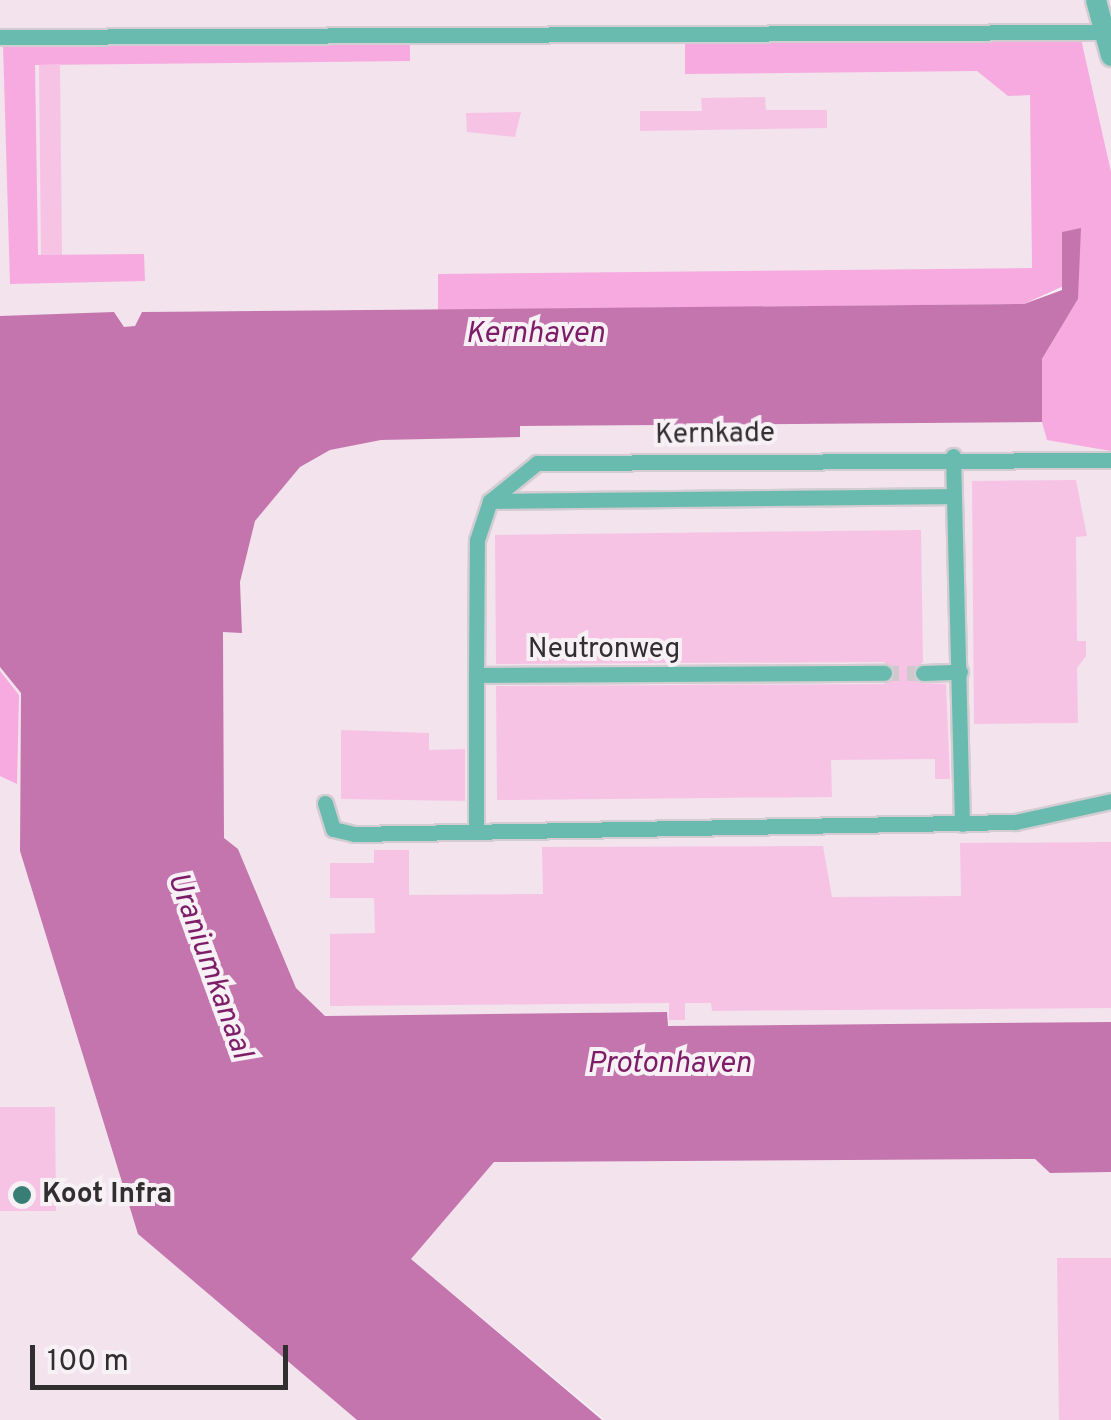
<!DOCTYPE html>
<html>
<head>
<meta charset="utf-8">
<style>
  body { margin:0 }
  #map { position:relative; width:1111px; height:1420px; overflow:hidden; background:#f7f0f5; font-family:Overpass,sans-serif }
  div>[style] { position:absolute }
  .built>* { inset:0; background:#f2e3ed }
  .green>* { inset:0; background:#f7aadf }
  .water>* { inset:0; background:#c475ad }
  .building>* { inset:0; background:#f6c3e5 }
  .minor-tunnel>* { height:15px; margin-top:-7.5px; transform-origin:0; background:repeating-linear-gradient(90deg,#cfc9ce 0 15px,transparent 0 23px) }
  .roads { filter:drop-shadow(2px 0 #d3cdd2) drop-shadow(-2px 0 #d3cdd2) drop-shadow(0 2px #d3cdd2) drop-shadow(0 -2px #d3cdd2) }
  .minor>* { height:15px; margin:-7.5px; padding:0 7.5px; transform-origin:7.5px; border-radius:7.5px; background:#69bbb0 }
  .tertiary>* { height:20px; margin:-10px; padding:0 10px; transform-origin:10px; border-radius:10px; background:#69bbb0 }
  .dots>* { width:28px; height:28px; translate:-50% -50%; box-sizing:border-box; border:5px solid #f7f0f5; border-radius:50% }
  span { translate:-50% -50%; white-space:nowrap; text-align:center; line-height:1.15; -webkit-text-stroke:8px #f7f0f5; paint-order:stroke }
  .street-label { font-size:28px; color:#312e30 }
  .poi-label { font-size:28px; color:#312e30; font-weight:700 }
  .left { translate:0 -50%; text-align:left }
  .water-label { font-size:30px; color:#7d1d67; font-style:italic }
  .scale { position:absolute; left:30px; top:1345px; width:258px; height:45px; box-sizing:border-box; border:5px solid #312e30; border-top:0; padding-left:12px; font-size:30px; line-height:35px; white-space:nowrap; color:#312e30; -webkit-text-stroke:8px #f7f0f5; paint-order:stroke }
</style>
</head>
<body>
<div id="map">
  <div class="built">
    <div style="clip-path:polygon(0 0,1111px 0,1111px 1022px,667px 1026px,667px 1012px,325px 1016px,296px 988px,238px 849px,224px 838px,223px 632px,242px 632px,240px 582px,255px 521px,300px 467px,330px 450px,381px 440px,520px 436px,520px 426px,1042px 422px,1066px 285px,977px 305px,142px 312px,135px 327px,124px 327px,114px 313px,0 316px)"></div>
    <div style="clip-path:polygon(0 667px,21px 693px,20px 851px,138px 1234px,357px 1420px,0 1420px)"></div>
    <div style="clip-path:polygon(1036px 1159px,1050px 1173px,1111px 1172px,1111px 1420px,605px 1420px,411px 1259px,494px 1162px)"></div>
  </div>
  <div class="green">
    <div style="clip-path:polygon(1081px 39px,1111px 172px,1111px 451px,1047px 440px,1042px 422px,1042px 359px,1078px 299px,1062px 233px,1066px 285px,1024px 304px,438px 310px,438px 274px,1032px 268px,1030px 95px,1008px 96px,977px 71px,685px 74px,685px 42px)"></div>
    <div style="clip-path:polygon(410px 42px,410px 61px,35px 65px,38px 255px,144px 254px,145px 281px,10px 284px,3px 44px)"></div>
    <div style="clip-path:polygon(0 671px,19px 695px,17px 784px,0 776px)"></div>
  </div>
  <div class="water">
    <div style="clip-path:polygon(1081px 228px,1078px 299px,1042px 359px,1042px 422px,520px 426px,520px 437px,381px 440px,330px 450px,300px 467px,255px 521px,240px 582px,242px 633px,223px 632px,224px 838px,238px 849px,296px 988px,325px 1016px,667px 1012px,668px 1026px,1111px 1022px,1111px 1172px,1050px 1173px,1035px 1159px,494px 1162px,411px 1259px,602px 1420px,357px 1420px,138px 1234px,20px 851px,21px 693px,0 667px,0 316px,114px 312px,124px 327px,135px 326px,142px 312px,1024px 304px,1062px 290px,1062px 232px)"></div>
  </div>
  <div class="building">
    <div style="clip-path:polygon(60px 64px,62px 255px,41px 255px,39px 65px)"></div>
    <div style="clip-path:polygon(765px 97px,766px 110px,827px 110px,827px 128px,640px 131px,640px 111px,702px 111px,701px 98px)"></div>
    <div style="clip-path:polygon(521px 112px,515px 137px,467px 132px,466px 113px)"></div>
    <div style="clip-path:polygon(1076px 480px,1087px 536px,1076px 537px,1077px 641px,1086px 641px,1086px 656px,1077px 668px,1078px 723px,974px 724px,972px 481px)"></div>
    <div style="clip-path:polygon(921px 530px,923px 662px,912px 674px,919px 683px,946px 684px,950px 779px,935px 779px,935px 759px,831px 760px,832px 797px,497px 800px,496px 686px,884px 684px,895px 672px,884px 662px,496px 664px,495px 535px)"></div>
    <div style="clip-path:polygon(341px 730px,429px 733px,429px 750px,465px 749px,465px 801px,341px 799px)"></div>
    <div style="clip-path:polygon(1111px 842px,1111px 1008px,712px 1011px,711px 1003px,685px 1003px,685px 1020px,669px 1020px,669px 1003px,330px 1006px,330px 934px,375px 933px,374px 898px,330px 898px,330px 863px,374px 863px,374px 850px,409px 850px,409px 895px,543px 894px,542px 847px,823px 846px,832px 897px,961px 896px,960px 843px)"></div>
    <div style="clip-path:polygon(0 1107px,55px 1107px,56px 1211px,0 1211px)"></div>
    <div style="clip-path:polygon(1057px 1258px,1111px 1258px,1111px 1420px,1059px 1420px)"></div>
  </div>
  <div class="minor-tunnel">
    <div style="left:884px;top:673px;width:39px"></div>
  </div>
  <div class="roads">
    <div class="minor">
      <div style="left:0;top:37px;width:1105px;rotate:-0.26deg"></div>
      <div style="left:953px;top:456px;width:368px;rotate:88.6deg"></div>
      <div style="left:490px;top:501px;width:60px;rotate:-39deg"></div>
      <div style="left:537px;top:463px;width:574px;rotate:-0.3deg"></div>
      <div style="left:923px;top:673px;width:37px;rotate:-2deg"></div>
      <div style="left:476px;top:675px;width:135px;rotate:-89.6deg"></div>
      <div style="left:477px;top:540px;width:41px;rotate:-71.6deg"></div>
      <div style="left:490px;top:501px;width:464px;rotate:-0.6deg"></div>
      <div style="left:325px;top:803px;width:27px;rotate:73deg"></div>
      <div style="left:333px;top:829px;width:22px;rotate:13deg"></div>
      <div style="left:354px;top:834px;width:661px;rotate:-1.04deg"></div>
      <div style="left:1015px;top:822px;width:98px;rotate:-12.3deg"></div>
      <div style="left:476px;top:827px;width:152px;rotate:-90deg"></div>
      <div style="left:476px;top:675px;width:408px;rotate:-0.3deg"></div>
    </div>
    <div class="tertiary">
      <div style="left:1096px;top:0;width:58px;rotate:75deg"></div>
    </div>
  </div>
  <div class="dots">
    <div style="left:22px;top:1195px;background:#387e75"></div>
  </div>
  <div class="street-label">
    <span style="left:715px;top:435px;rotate:-1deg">Kernkade</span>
    <span style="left:604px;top:650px">Neutronweg</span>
  </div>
  <div class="poi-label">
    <span class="left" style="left:42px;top:1195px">Koot Infra</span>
  </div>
  <div class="water-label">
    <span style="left:535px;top:335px">Kernhaven</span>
    <span style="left:208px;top:966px;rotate:70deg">Uraniumkanaal</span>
    <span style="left:669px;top:1065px">Protonhaven</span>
  </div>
  <div class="scale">100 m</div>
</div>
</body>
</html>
